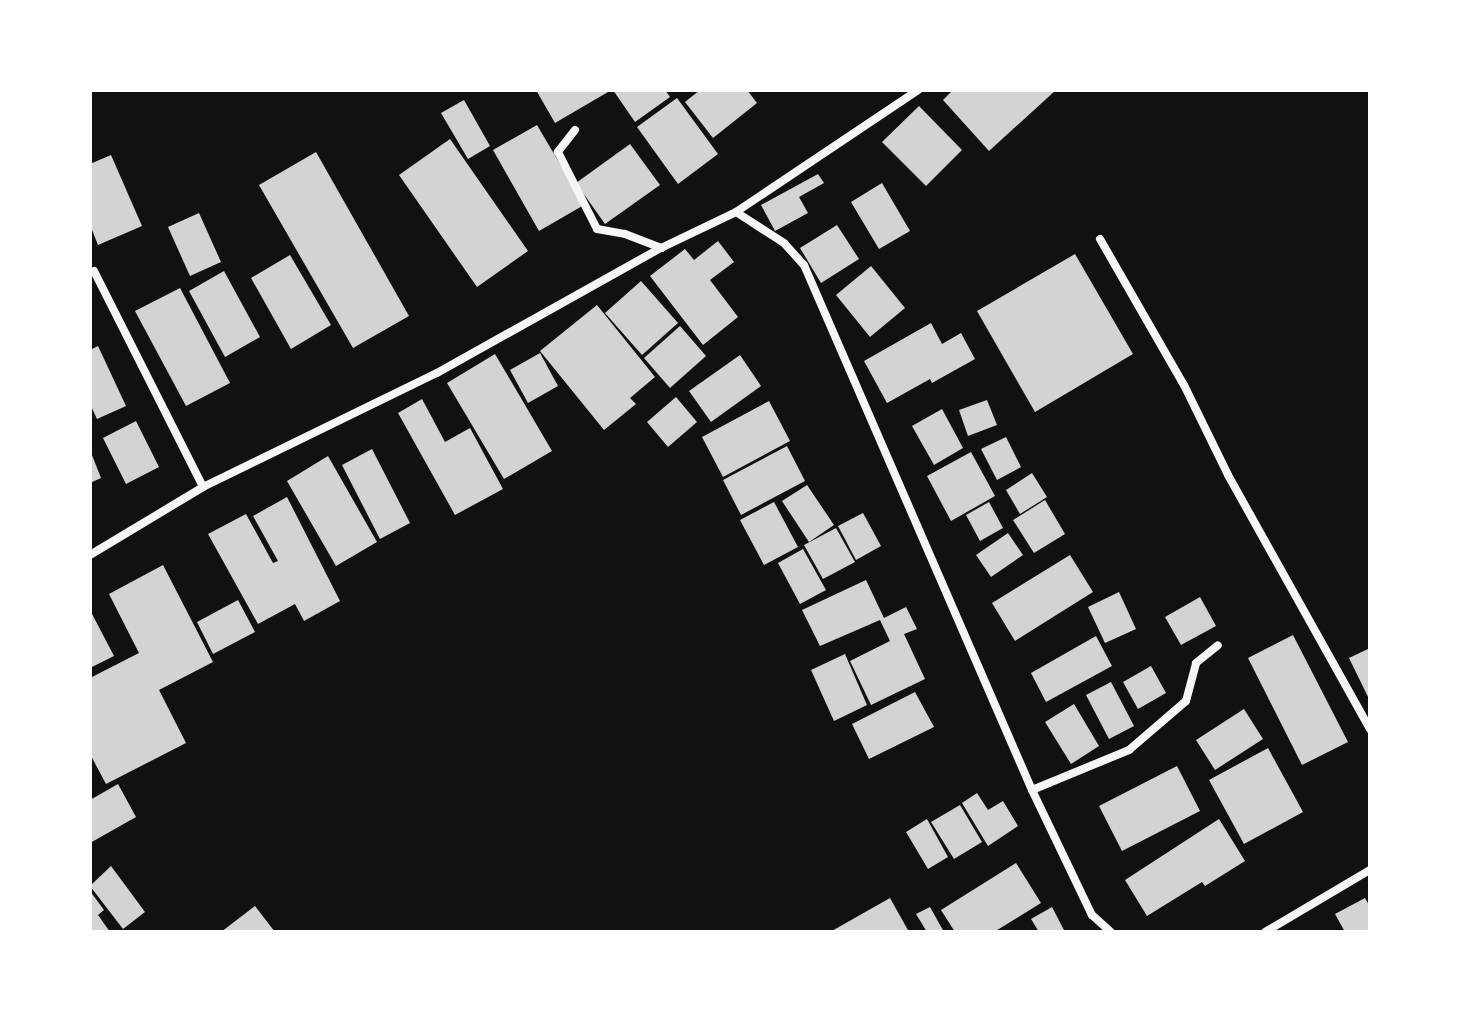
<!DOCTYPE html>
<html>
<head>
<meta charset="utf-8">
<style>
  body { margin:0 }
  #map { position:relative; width:1460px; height:1022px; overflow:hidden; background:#111; font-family:"PT Sans Narrow",sans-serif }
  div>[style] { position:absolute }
  .building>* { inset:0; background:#d3d3d3 }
  .minor>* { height:8px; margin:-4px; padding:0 4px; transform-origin:4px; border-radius:4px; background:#f5f5f5 }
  span { translate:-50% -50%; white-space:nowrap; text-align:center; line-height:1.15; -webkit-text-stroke:8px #fff; paint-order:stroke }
  .frame { position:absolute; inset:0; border:92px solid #fff; pointer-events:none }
</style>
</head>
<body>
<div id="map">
  <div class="building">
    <div style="clip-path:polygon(536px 90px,606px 90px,608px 92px,555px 123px)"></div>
    <div style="clip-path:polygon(613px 90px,665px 90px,670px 97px,635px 122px)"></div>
    <div style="clip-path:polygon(700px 90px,747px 90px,757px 103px,713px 138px,685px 102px)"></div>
    <div style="clip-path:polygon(953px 90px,1056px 90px,989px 151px,943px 100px)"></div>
    <div style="clip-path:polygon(677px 98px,718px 154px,678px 184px,637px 127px)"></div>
    <div style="clip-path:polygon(464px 100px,490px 146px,468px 159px,441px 113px)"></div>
    <div style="clip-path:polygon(919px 106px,962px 150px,926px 186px,882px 142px)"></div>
    <div style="clip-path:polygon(537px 125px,584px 205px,539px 231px,493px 150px)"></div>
    <div style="clip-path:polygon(450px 139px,528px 251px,477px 287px,399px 175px)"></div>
    <div style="clip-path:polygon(630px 144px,660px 185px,605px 224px,576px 183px)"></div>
    <div style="clip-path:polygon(316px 152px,409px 316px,353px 348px,259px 185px)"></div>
    <div style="clip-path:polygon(111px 155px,142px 226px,98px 245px,90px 225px,90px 164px)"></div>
    <div style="clip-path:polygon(818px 174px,824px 183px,799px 197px,808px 213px,775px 231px,761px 205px)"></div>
    <div style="clip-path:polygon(882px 183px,910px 231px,879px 249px,851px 202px)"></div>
    <div style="clip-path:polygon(199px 213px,221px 262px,190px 276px,168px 227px)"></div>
    <div style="clip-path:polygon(837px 225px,859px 259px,821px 283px,800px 248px)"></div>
    <div style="clip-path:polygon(718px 241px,734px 262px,710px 280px,738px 317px,703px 345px,650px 276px,685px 249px,694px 260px)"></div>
    <div style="clip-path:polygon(1075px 254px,1133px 354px,1035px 412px,977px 311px)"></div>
    <div style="clip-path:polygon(290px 255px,331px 325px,291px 349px,251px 278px)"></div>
    <div style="clip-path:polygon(871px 266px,905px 308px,870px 337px,836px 295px)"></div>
    <div style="clip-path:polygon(224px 271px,260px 337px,225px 357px,189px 291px)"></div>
    <div style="clip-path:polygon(641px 281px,678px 323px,642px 355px,605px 313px)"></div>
    <div style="clip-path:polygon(180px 288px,230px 383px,186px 406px,135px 311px)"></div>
    <div style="clip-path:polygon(597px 305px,655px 377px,630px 398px,636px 404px,604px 430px,540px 351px)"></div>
    <div style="clip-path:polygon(931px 323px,942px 344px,961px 333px,975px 359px,932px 383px,930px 379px,887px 403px,864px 361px)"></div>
    <div style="clip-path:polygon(680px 326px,706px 356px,670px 388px,644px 358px)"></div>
    <div style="clip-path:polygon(98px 346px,126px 406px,97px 419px,90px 404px,90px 350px)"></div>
    <div style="clip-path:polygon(540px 353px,558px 386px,528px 403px,510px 370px)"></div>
    <div style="clip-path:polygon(495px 354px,552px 451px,504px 479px,447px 383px)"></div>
    <div style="clip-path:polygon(740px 355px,761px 386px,711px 422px,689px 391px)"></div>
    <div style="clip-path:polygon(676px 397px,697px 422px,668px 447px,647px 422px)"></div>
    <div style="clip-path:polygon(422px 399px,445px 442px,470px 428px,503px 489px,455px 515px,398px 413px)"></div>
    <div style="clip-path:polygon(987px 400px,997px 425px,968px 436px,959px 410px)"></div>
    <div style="clip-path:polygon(769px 401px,790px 441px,723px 477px,702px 437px)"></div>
    <div style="clip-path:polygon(942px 409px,963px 448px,934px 465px,912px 426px)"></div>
    <div style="clip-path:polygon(136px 421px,159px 467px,126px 484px,103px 438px)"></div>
    <div style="clip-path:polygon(1006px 437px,1021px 467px,997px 480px,981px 449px)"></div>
    <div style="clip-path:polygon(787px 446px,805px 481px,741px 515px,723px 480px)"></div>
    <div style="clip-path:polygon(372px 449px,410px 523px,380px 539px,342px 465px)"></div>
    <div style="clip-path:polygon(90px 450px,101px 478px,90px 483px)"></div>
    <div style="clip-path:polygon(971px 452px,995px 496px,951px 521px,927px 476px)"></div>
    <div style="clip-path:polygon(328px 456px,377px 542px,336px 566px,287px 481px)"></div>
    <div style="clip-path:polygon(1032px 473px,1047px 497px,1020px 514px,1006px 490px)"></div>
    <div style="clip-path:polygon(807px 485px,834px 525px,809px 542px,782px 501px)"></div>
    <div style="clip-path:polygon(287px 497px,340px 601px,304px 621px,295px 604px,258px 624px,208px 534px,246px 514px,273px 563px,278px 561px,253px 516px)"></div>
    <div style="clip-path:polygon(1045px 500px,1065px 534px,1034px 553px,1013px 520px)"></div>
    <div style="clip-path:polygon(774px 502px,798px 547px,764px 565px,740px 520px)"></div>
    <div style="clip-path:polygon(989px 502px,1003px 528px,980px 541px,966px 515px)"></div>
    <div style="clip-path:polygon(863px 513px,881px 546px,856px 560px,838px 526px)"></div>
    <div style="clip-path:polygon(836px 528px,855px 562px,823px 579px,804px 545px)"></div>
    <div style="clip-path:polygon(1008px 533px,1023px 555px,991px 577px,976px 555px)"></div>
    <div style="clip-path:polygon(803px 549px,826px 590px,800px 604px,778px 563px)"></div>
    <div style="clip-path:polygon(1070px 555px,1093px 592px,1015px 641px,992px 603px)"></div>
    <div style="clip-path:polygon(163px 565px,213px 662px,159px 690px,186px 743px,106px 784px,90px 754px,90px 678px,139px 653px,109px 594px)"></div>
    <div style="clip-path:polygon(866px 580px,884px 618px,906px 607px,917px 629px,904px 634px,925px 679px,871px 705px,850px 661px,890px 641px,880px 620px,820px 646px,802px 610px)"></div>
    <div style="clip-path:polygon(1119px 592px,1136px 629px,1105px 643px,1088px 607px)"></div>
    <div style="clip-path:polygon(1200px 597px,1216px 626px,1181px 645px,1165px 617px)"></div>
    <div style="clip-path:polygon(238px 600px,255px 632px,213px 654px,197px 622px)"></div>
    <div style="clip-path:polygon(90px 610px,114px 656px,90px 668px)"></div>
    <div style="clip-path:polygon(1293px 635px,1348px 742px,1302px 765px,1248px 658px)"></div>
    <div style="clip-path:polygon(1096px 636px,1112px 666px,1046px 702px,1031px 673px)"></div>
    <div style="clip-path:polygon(1370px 648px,1370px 701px,1349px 658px)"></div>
    <div style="clip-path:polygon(845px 654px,867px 705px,834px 721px,811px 670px)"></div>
    <div style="clip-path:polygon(1151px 666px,1166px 693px,1138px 709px,1123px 682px)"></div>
    <div style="clip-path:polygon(1111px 682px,1134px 726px,1109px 739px,1086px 695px)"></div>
    <div style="clip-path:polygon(915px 692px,934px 727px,869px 759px,852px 724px)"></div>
    <div style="clip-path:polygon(1074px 704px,1099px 746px,1071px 764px,1045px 722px)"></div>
    <div style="clip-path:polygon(1244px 709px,1263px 739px,1215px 770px,1196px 740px)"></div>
    <div style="clip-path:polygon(1268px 748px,1303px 812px,1244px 844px,1209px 780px)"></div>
    <div style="clip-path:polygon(1177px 766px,1200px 811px,1122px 851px,1099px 806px)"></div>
    <div style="clip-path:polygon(118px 784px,136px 817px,90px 843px,90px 800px)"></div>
    <div style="clip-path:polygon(977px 793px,988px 810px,1003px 801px,1018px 826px,988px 846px,962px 803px)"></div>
    <div style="clip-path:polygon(960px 805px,982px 842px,954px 859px,931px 822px)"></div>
    <div style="clip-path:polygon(927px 819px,948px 857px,928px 869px,906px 832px)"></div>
    <div style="clip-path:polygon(1219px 819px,1245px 861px,1205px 886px,1202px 882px,1147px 916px,1125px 880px)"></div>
    <div style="clip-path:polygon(1016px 863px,1041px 903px,994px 932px,955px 932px,941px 910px)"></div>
    <div style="clip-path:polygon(111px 866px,145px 912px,123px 929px,90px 886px)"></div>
    <div style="clip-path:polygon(90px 891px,104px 910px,98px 915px,110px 932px,90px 932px)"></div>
    <div style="clip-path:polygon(890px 898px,909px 932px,830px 932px)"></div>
    <div style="clip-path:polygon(1365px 898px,1370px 907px,1370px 932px,1345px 932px,1335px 914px)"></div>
    <div style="clip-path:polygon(255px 906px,275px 932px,221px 932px)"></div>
    <div style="clip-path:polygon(930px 907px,944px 932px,927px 932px,916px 914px)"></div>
    <div style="clip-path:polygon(1052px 907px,1065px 932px,1039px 932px,1031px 919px)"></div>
  </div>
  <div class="minor">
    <div style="left:575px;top:130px;width:28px;rotate:128deg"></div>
    <div style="left:558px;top:152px;width:86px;rotate:63.1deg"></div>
    <div style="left:597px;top:229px;width:28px;rotate:10deg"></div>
    <div style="left:625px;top:234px;width:39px;rotate:21deg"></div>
    <div style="left:736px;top:212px;width:219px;rotate:-33.8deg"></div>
    <div style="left:1100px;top:239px;width:168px;rotate:60.1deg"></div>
    <div style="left:1184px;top:385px;width:100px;rotate:63.9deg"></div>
    <div style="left:1228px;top:475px;width:291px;rotate:60.8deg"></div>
    <div style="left:94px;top:271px;width:242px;rotate:63.2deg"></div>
    <div style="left:90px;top:555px;width:132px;rotate:-31deg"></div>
    <div style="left:203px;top:487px;width:260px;rotate:-26deg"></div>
    <div style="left:437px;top:373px;width:257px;rotate:-29.2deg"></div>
    <div style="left:661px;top:248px;width:83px;rotate:-25.6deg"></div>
    <div style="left:736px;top:212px;width:57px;rotate:32.9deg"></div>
    <div style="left:784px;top:243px;width:30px;rotate:48deg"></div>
    <div style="left:804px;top:265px;width:572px;rotate:66.53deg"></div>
    <div style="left:1032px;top:790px;width:139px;rotate:64.4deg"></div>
    <div style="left:1092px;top:915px;width:25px;rotate:42deg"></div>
    <div style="left:1032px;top:790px;width:105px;rotate:-22.4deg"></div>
    <div style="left:1129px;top:750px;width:75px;rotate:-40.7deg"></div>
    <div style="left:1186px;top:701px;width:39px;rotate:-75deg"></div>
    <div style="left:1196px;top:663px;width:28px;rotate:-39deg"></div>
    <div style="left:1265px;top:932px;width:122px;rotate:-30.6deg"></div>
  </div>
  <div class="frame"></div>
</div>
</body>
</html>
